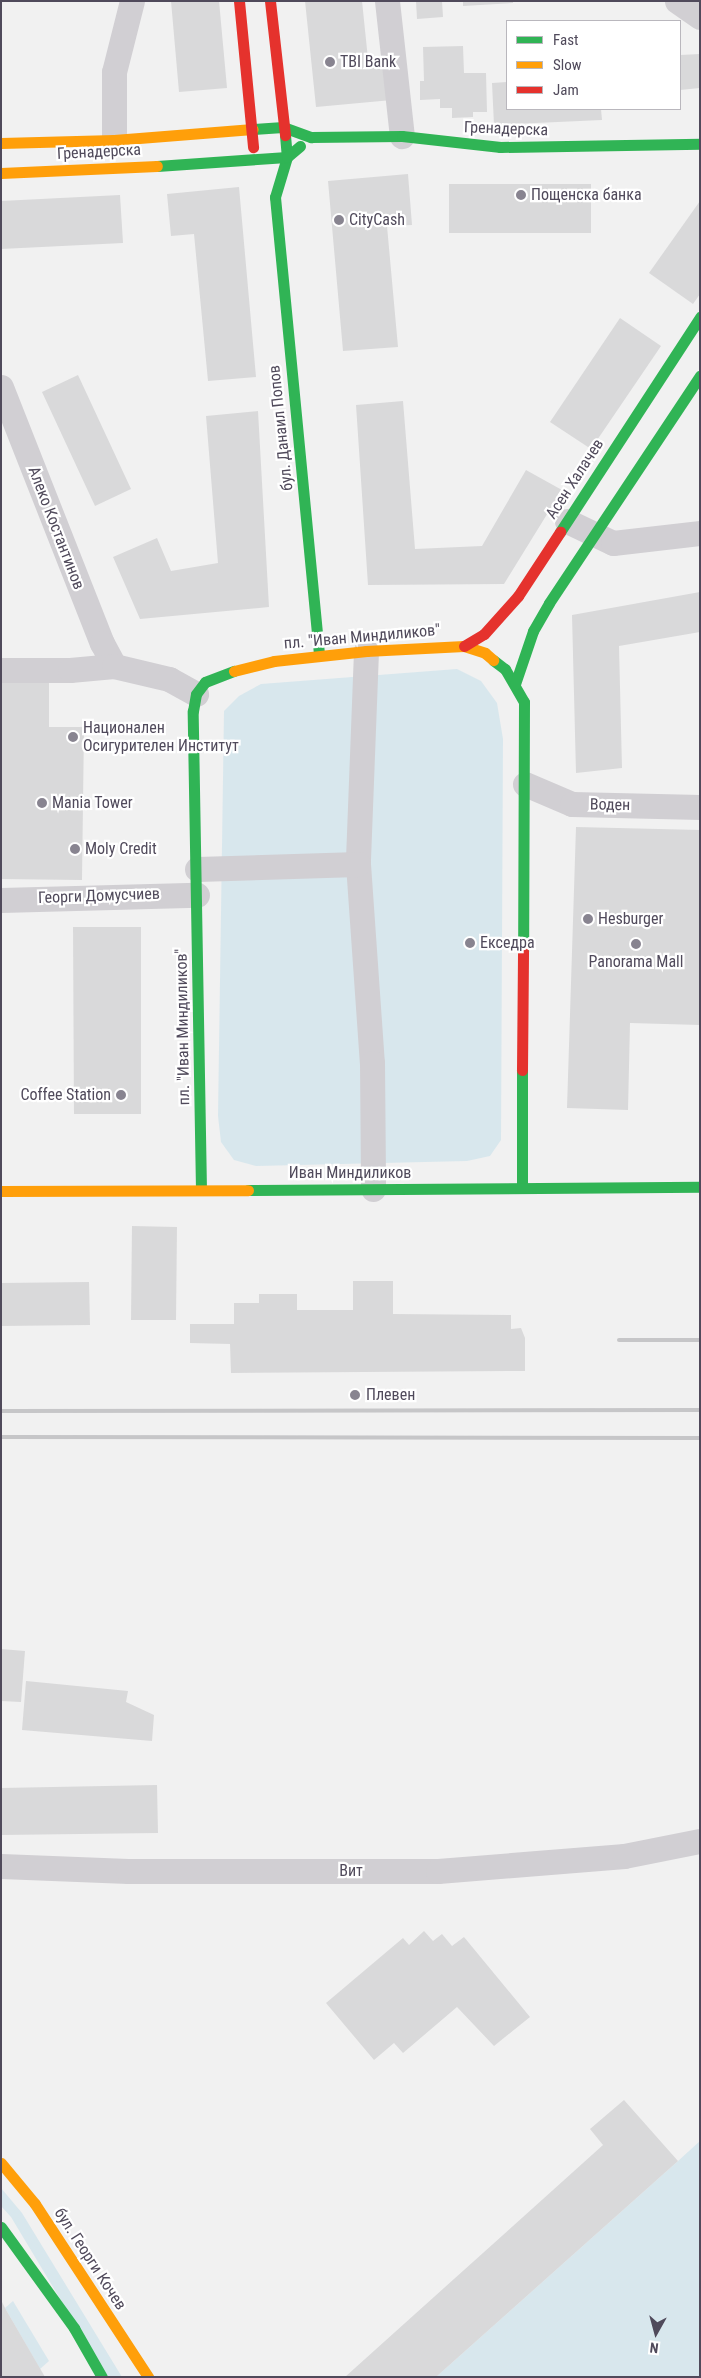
<!DOCTYPE html>
<html>
<head>
<meta charset="utf-8">
<style>
  body { margin:0 }
  #map { position:relative; width:701px; height:2378px; overflow:hidden; background:#f1f1f1; font-family:"Roboto Condensed",sans-serif }
  div>[style] { position:absolute }
  .green>* { inset:0; background:#d8e7ed }
  .building>* { inset:0; background:#d9d9da }
  .street>* { height:25px; margin:-12.5px; padding:0 12.5px; transform-origin:12.5px; border-radius:12.5px; background:#d1cfd3 }
  .fast>* { height:11px; margin:-5.5px; padding:0 5.5px; transform-origin:5.5px; border-radius:5.5px; background:#30b455 }
  .slow>* { height:11px; margin:-5.5px; padding:0 5.5px; transform-origin:5.5px; border-radius:5.5px; background:#ff9f0a }
  .jam>* { height:11px; margin:-5.5px; padding:0 5.5px; transform-origin:5.5px; border-radius:5.5px; background:#e5322d }
  .rail>* { height:4px; margin:-2px; padding:0 2px; transform-origin:2px; border-radius:2px; background:#c6c6c8 }
  .dots>* { width:14px; height:14px; translate:-50% -50%; box-sizing:border-box; border:2px solid #fff; border-radius:50% }
  span { translate:-50% -50%; white-space:nowrap; text-align:center; line-height:1.15; -webkit-text-stroke:4.5px #fff; paint-order:stroke }
  .poi-label { font-size:16px; color:#504a5b }
  .left { translate:0 -50%; text-align:left }
  .right { translate:-100% -50%; text-align:right }
  .street-label { font-size:16px; color:#504a5b }
  .frame { position:absolute; inset:0; border:2px solid #504a5b; pointer-events:none }
  .legend { position:absolute; left:506px; top:20px; width:175px; height:90px; box-sizing:border-box; background:#fff; border:1px solid #b9b7bd; margin:0; padding:6px 9px; list-style:none; font-size:15px; color:#504a5b }
  .legend li { display:flex; align-items:center; gap:10px; height:25px }
  .legend b { width:25px; border:1px solid #b9b7bd }
  .north { position:absolute; left:631px; top:2308px; width:50px; height:50px; -webkit-text-stroke:4px #fff; paint-order:stroke; rotate:187deg; font-size:14px; font-weight:700; line-height:20px; text-align:center; color:#504a5b }
  .north::after { content:''; display:block; margin:auto; width:18px; height:22px; background:#504a5b; clip-path:polygon(50% 0,100% 100%,50% 72%,0 100%) }
</style>
</head>
<body>
<div id="map">
  <div class="green">
    <div style="clip-path:polygon(457px 669px,481px 681px,497px 703px,503px 739px,501px 1140px,490px 1156px,467px 1161px,256px 1166px,234px 1160px,221px 1142px,218px 1116px,224px 711px,239px 696px,261px 684px)"></div>
    <div style="clip-path:polygon(700px 2141px,700px 2377px,436px 2377px,678px 2161px)"></div>
    <div style="clip-path:polygon(1px 2188px,22px 2213px,122px 2377px,107px 2377px,11px 2217px,1px 2206px)"></div>
    <div style="clip-path:polygon(13px 2301px,49px 2361px,40px 2369px,5px 2308px)"></div>
  </div>
  <div class="building">
    <div style="clip-path:polygon(171px 1px,219px 1px,227px 88px,179px 92px)"></div>
    <div style="clip-path:polygon(305px 1px,362px 1px,368px 59px,389px 57px,392px 100px,316px 107px)"></div>
    <div style="clip-path:polygon(416px 1px,442px 1px,443px 17px,417px 19px)"></div>
    <div style="clip-path:polygon(463px 1px,513px 1px,513px 3px,463px 6px)"></div>
    <div style="clip-path:polygon(463px 46px,464px 73px,486px 73px,487px 112px,473px 112px,473px 117px,452px 118px,452px 108px,440px 108px,440px 99px,420px 100px,420px 81px,424px 81px,423px 47px)"></div>
    <div style="clip-path:polygon(700px 54px,700px 88px,680px 90px,680px 55px)"></div>
    <div style="clip-path:polygon(507px 82px,507px 109px,601px 109px,602px 120px,494px 125px,492px 83px)"></div>
    <div style="clip-path:polygon(408px 174px,412px 225px,387px 226px,398px 347px,343px 351px,328px 181px)"></div>
    <div style="clip-path:polygon(449px 184px,591px 184px,591px 233px,449px 233px)"></div>
    <div style="clip-path:polygon(239px 187px,256px 377px,208px 381px,194px 234px,171px 236px,167px 194px)"></div>
    <div style="clip-path:polygon(120px 195px,123px 243px,1px 249px,1px 201px)"></div>
    <div style="clip-path:polygon(700px 201px,700px 294px,693px 304px,649px 273px)"></div>
    <div style="clip-path:polygon(620px 318px,661px 346px,591px 449px,550px 422px)"></div>
    <div style="clip-path:polygon(78px 375px,131px 489px,95px 506px,42px 392px)"></div>
    <div style="clip-path:polygon(403px 401px,415px 549px,482px 546px,526px 470px,562px 490px,504px 584px,368px 585px,356px 405px)"></div>
    <div style="clip-path:polygon(258px 411px,269px 607px,140px 619px,113px 557px,157px 538px,171px 571px,218px 563px,206px 416px)"></div>
    <div style="clip-path:polygon(700px 592px,700px 632px,619px 646px,622px 768px,576px 773px,572px 615px)"></div>
    <div style="clip-path:polygon(1px 678px,49px 678px,49px 727px,84px 727px,82px 880px,1px 879px)"></div>
    <div style="clip-path:polygon(576px 827px,700px 830px,700px 1025px,630px 1023px,628px 1110px,567px 1108px)"></div>
    <div style="clip-path:polygon(73px 927px,141px 927px,141px 1114px,74px 1114px)"></div>
    <div style="clip-path:polygon(132px 1226px,177px 1227px,176px 1320px,131px 1320px)"></div>
    <div style="clip-path:polygon(353px 1281px,393px 1281px,393px 1314px,511px 1315px,511px 1329px,521px 1328px,525px 1338px,525px 1371px,231px 1373px,230px 1344px,190px 1343px,190px 1324px,234px 1324px,234px 1303px,259px 1303px,259px 1294px,297px 1294px,297px 1310px,353px 1310px)"></div>
    <div style="clip-path:polygon(89px 1282px,90px 1325px,1px 1326px,1px 1283px)"></div>
    <div style="clip-path:polygon(1px 1649px,25px 1651px,21px 1702px,1px 1701px)"></div>
    <div style="clip-path:polygon(26px 1681px,128px 1691px,126px 1702px,154px 1715px,152px 1741px,22px 1730px)"></div>
    <div style="clip-path:polygon(157px 1785px,158px 1833px,1px 1835px,1px 1788px)"></div>
    <div style="clip-path:polygon(424px 1931px,433px 1941px,442px 1934px,452px 1946px,464px 1937px,530px 2017px,494px 2046px,457px 2007px,403px 2053px,394px 2043px,374px 2060px,326px 2003px,403px 1938px,409px 1945px)"></div>
    <div style="clip-path:polygon(624px 2100px,678px 2161px,436px 2377px,345px 2377px,603px 2145px,590px 2129px)"></div>
    <div style="clip-path:polygon(1px 2300px,5px 2308px,45px 2377px,1px 2377px)"></div>
  </div>
  <div class="street">
    <div style="left:387px;top:1px;width:136px;rotate:83.7deg"></div>
    <div style="left:677px;top:1px;width:28px;rotate:35deg"></div>
    <div style="left:114px;top:140px;width:68px;rotate:-90deg"></div>
    <div style="left:114px;top:72px;width:73px;rotate:-75.8deg"></div>
    <div style="left:1px;top:387px;width:275px;rotate:68.5deg"></div>
    <div style="left:102px;top:643px;width:26px;rotate:62deg"></div>
    <div style="left:567px;top:521px;width:51px;rotate:25.6deg"></div>
    <div style="left:613px;top:543px;width:88px;rotate:-6.6deg"></div>
    <div style="left:366px;top:651px;width:213px;rotate:92.2deg"></div>
    <div style="left:358px;top:864px;width:199px;rotate:86deg"></div>
    <div style="left:372px;top:1063px;width:126px;rotate:89.5deg"></div>
    <div style="left:1px;top:670px;width:69px"></div>
    <div style="left:70px;top:670px;width:44px;rotate:-5.2deg"></div>
    <div style="left:114px;top:666px;width:57px;rotate:13.3deg"></div>
    <div style="left:169px;top:679px;width:31px;rotate:29deg"></div>
    <div style="left:525px;top:784px;width:51px;rotate:23.1deg"></div>
    <div style="left:572px;top:804px;width:128px;rotate:1.3deg"></div>
    <div style="left:197px;top:869px;width:161px;rotate:-1.8deg"></div>
    <div style="left:1px;top:900px;width:196px;rotate:-1.5deg"></div>
    <div style="left:1px;top:1866px;width:127px;rotate:2.3deg"></div>
    <div style="left:128px;top:1871px;width:310px"></div>
    <div style="left:438px;top:1871px;width:187px;rotate:-4.6deg"></div>
    <div style="left:624px;top:1856px;width:77px;rotate:-11.2deg"></div>
  </div>
  <div class="fast">
    <div style="left:253px;top:129px;width:30px;rotate:-4deg"></div>
    <div style="left:283px;top:127px;width:30px;rotate:20deg"></div>
    <div style="left:311px;top:137px;width:91px;rotate:-0.6deg"></div>
    <div style="left:402px;top:136px;width:99px;rotate:6.4deg"></div>
    <div style="left:500px;top:147px;width:200px;rotate:-0.9deg"></div>
    <div style="left:285px;top:135px;width:22px;rotate:85deg"></div>
    <div style="left:287px;top:157px;width:42px;rotate:106.7deg"></div>
    <div style="left:275px;top:197px;width:460px;rotate:84.5deg"></div>
    <div style="left:157px;top:166px;width:130px;rotate:-4deg"></div>
    <div style="left:287px;top:157px;width:17px;rotate:-40deg"></div>
    <div style="left:560px;top:532px;width:257px;rotate:-56.9deg"></div>
    <div style="left:493px;top:660px;width:15px;rotate:37deg"></div>
    <div style="left:505px;top:669px;width:38px;rotate:60deg"></div>
    <div style="left:524px;top:702px;width:249px;rotate:90.2deg"></div>
    <div style="left:515px;top:684px;width:56px;rotate:-71.2deg"></div>
    <div style="left:533px;top:631px;width:32px;rotate:-60deg"></div>
    <div style="left:549px;top:603px;width:273px;rotate:-56.4deg"></div>
    <div style="left:522px;top:1188px;width:118px;rotate:-90deg"></div>
    <div style="left:201px;top:1190px;width:479px;rotate:-91deg"></div>
    <div style="left:193px;top:711px;width:17px;rotate:-80deg"></div>
    <div style="left:196px;top:694px;width:15px;rotate:-53deg"></div>
    <div style="left:205px;top:682px;width:31px;rotate:-21deg"></div>
    <div style="left:248px;top:1190px;width:452px;rotate:-0.4deg"></div>
    <div style="left:1px;top:2227px;width:125px;rotate:54.1deg"></div>
    <div style="left:74px;top:2328px;width:56px;rotate:60.3deg"></div>
  </div>
  <div class="slow">
    <div style="left:1px;top:143px;width:113px;rotate:-1.5deg"></div>
    <div style="left:114px;top:140px;width:139px;rotate:-4.5deg"></div>
    <div style="left:1px;top:173px;width:156px;rotate:-2.6deg"></div>
    <div style="left:234px;top:671px;width:41px;rotate:-14deg"></div>
    <div style="left:274px;top:661px;width:93px;rotate:-6.2deg"></div>
    <div style="left:366px;top:651px;width:98px;rotate:-2.9deg"></div>
    <div style="left:464px;top:646px;width:22px;rotate:18deg"></div>
    <div style="left:485px;top:653px;width:11px;rotate:41deg"></div>
    <div style="left:1px;top:1191px;width:247px;rotate:-0.2deg"></div>
    <div style="left:1px;top:2163px;width:53px;rotate:50.3deg"></div>
    <div style="left:35px;top:2204px;width:207px;rotate:56.8deg"></div>
  </div>
  <div class="jam">
    <div style="left:239px;top:1px;width:147px;rotate:84.5deg"></div>
    <div style="left:270px;top:1px;width:135px;rotate:83.6deg"></div>
    <div style="left:464px;top:646px;width:23px;rotate:-31deg"></div>
    <div style="left:484px;top:634px;width:51px;rotate:-48.2deg"></div>
    <div style="left:518px;top:596px;width:77px;rotate:-56.7deg"></div>
    <div style="left:522px;top:1070px;width:119px;rotate:-89.5deg"></div>
  </div>
  <div class="rail">
    <div style="left:619px;top:1340px;width:81px"></div>
    <div style="left:1px;top:1411px;width:699px;rotate:-0.08deg"></div>
    <div style="left:1px;top:1437px;width:699px;rotate:0.08deg"></div>
  </div>
  <div class="dots">
    <div style="left:330px;top:62px;background:#888490"></div>
    <div style="left:521px;top:195px;background:#888490"></div>
    <div style="left:339px;top:220px;background:#888490"></div>
    <div style="left:73px;top:737px;background:#888490"></div>
    <div style="left:42px;top:803px;background:#888490"></div>
    <div style="left:75px;top:849px;background:#888490"></div>
    <div style="left:588px;top:919px;background:#888490"></div>
    <div style="left:470px;top:943px;background:#888490"></div>
    <div style="left:636px;top:944px;background:#888490"></div>
    <div style="left:121px;top:1095px;background:#888490"></div>
    <div style="left:355px;top:1395px;background:#888490"></div>
  </div>
  <div class="poi-label">
    <span class="left" style="left:340px;top:62px">TBI Bank</span>
    <span class="left" style="left:531px;top:195px">Пощенска банка</span>
    <span class="left" style="left:349px;top:220px">CityCash</span>
    <span class="left" style="left:83px;top:737px">Национален<br>Осигурителен Институт</span>
    <span class="left" style="left:52px;top:803px">Mania Tower</span>
    <span class="left" style="left:85px;top:849px">Moly Credit</span>
    <span class="left" style="left:598px;top:919px">Hesburger</span>
    <span class="left" style="left:480px;top:943px">Екседра</span>
    <span style="left:636px;top:962px">Panorama Mall</span>
    <span class="right" style="left:111px;top:1095px">Coffee Station</span>
    <span class="left" style="left:366px;top:1395px">Плевен</span>
  </div>
  <div class="street-label">
    <span style="left:506px;top:129px;rotate:2deg">Гренадерска</span>
    <span style="left:99px;top:152px;rotate:-3deg">Гренадерска</span>
    <span style="left:281px;top:428px;rotate:-96deg">бул. Данаил Попов</span>
    <span style="left:575px;top:479px;rotate:-57deg">Асен Халачев</span>
    <span style="left:56px;top:528px;rotate:69deg">Алеко Костантинов</span>
    <span style="left:362px;top:637px;rotate:-5deg">пл. "Иван Миндиликов"</span>
    <span style="left:610px;top:805px;rotate:1deg">Воден</span>
    <span style="left:99px;top:896px;rotate:-2deg">Георги Домусчиев</span>
    <span style="left:183px;top:1027px;rotate:-91deg">пл. "Иван Миндиликов"</span>
    <span style="left:350px;top:1173px">Иван Миндиликов</span>
    <span style="left:351px;top:1871px">Вит</span>
    <span style="left:90px;top:2259px;rotate:57deg">бул. Георги Кочев</span>
  </div>
  <div class="frame"></div>
  <ul class="legend">
  <li><b style="height:6px;background:#30b455"></b>Fast</li>
  <li><b style="height:6px;background:#ff9f0a"></b>Slow</li>
  <li><b style="height:6px;background:#e5322d"></b>Jam</li>
  </ul>
  <div class="north">N</div>
</div>
</body>
</html>
